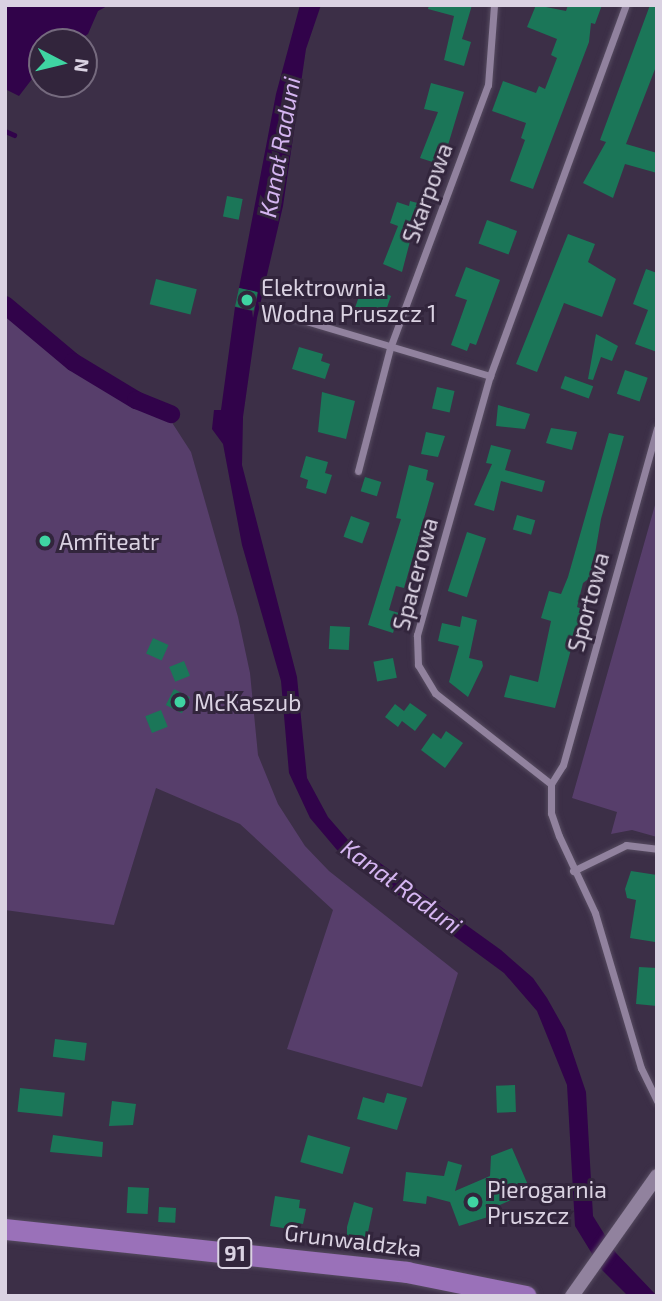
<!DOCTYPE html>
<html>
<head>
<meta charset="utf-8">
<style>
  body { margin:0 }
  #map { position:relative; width:662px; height:1301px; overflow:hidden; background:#3c2f47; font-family:"Exo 2",sans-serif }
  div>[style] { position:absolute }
  .green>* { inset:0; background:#573e6b }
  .water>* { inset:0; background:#31034a }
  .stream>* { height:5px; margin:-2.5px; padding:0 2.5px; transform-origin:2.5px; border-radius:2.5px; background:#31034a }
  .canal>* { height:18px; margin:-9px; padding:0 9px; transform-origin:9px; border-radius:9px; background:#31034a }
  .building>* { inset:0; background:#1b7658; transform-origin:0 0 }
  .roads { filter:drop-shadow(0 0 2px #564b60) drop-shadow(0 0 2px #564b60) }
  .street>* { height:7px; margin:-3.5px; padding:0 3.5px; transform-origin:3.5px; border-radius:3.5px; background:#91829e }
  .secondary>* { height:14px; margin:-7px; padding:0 7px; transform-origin:7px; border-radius:7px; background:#91829e }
  .primary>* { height:21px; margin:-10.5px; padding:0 10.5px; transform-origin:10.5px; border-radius:10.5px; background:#9a71b9 }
  .dots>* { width:19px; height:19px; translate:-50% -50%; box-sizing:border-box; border:4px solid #32253c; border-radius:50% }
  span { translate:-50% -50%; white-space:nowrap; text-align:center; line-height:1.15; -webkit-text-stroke:6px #32253c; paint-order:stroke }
  .shield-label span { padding:2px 5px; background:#32253c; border:2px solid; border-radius:5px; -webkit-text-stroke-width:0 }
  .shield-label { font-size:21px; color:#dad2e2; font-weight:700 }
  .street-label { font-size:23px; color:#dad2e2 }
  .poi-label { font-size:23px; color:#dad2e2 }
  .left { translate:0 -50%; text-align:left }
  .water-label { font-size:24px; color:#d5b5f1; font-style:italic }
  .frame { position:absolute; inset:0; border:7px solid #dad2e2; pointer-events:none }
  .north { position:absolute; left:28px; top:28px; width:70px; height:70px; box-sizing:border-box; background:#32253c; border:2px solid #756a7e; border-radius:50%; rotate:97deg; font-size:19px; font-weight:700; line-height:28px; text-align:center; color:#dad2e2 }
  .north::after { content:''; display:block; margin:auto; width:24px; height:32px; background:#3fd4a2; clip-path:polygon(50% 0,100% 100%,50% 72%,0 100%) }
</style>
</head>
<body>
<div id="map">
  <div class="green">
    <div style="clip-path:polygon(5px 309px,124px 402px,171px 421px,191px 452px,238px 617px,250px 673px,258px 755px,278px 804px,305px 846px,329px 871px,458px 973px,422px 1087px,287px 1049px,333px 910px,240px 824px,156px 788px,114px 925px,5px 910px)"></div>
    <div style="clip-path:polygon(657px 498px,657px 837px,632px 830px,611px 834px,617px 812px,572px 798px)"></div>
  </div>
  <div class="water">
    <div style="clip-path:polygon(5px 5px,109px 5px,98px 11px,88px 34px,76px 42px,42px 42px,42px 66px,19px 96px,5px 89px)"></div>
    <div style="clip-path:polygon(300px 5px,321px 5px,306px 49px,283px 206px,257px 318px,243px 417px,242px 465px,297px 677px,307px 778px,328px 817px,348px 840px,501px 950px,533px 978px,547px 998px,565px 1030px,586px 1092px,593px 1216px,616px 1253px,657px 1296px,628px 1296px,602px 1270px,575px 1226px,567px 1085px,537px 1011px,504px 973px,337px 850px,310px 818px,289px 773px,281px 681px,242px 545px,223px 444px,212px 429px,214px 410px,221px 410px,235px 307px,252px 311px,253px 318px,258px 293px,239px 288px,276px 94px)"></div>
  </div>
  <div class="stream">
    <div style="left:5px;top:131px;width:10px;rotate:24deg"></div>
  </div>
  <div class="canal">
    <div style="left:5px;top:305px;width:89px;rotate:40deg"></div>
    <div style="left:73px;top:362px;width:74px;rotate:31.1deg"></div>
    <div style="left:136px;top:400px;width:38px;rotate:22deg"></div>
  </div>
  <div class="building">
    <div style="clip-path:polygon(429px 5px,472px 5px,462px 39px,471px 42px,464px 66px,444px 60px,454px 16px,428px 9px)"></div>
    <div style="clip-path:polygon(536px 5px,566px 11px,568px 5px,602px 5px,595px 24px,591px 23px,589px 42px,533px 189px,510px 181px,525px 140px,521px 138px,526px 123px,492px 111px,503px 81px,536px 93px,539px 86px,545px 89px,557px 58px,551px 55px,557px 39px,527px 27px)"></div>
    <div style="clip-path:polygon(650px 5px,657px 5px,657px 64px,626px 144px,657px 153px,657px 173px,625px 164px,613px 198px,583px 183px,606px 142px,600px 140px)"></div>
    <div style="clip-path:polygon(431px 83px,464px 92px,442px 165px,420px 158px,438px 112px,424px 109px)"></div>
    <div style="left:227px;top:196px;width:16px;height:21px;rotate:11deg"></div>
    <div style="clip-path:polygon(410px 201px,425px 205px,419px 223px,415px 222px,402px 272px,383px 264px,398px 226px,390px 223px,397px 202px,409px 206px)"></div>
    <div style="left:487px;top:220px;width:32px;height:25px;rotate:20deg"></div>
    <div style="clip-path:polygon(568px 234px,595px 244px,588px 262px,616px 279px,602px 317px,564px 303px,537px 372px,516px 364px)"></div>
    <div style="clip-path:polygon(466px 267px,500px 280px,476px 345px,470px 343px,467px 351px,451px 345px,467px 300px,455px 296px)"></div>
    <div style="clip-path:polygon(646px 269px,657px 273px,657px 352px,635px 344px,648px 310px,633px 304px)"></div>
    <div style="left:156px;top:279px;width:42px;height:26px;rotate:14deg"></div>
    <div style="left:239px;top:288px;width:19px;height:19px;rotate:12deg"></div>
    <div style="clip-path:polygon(371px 288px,391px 296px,383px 319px,355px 308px,359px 296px,367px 299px)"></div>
    <div style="clip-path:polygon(596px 334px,618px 346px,612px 361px,601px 357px,593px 380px,588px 379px)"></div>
    <div style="clip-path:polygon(299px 347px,323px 354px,321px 361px,330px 364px,325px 379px,292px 369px)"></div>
    <div style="left:625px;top:370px;width:24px;height:25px;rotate:19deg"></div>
    <div style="left:565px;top:376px;width:30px;height:13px;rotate:20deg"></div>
    <div style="left:437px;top:387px;width:18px;height:22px;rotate:13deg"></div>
    <div style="clip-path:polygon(322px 392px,355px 401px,346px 439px,318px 432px)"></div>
    <div style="clip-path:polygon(498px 405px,530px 414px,525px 429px,496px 426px)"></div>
    <div style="clip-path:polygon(551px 428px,577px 432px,572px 450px,546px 443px)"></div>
    <div style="clip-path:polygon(426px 432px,445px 436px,438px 457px,421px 454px)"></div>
    <div style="clip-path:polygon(609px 433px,624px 436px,601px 519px,591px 577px,583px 583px,577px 607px,582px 609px,555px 708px,504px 697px,510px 675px,538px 682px,551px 621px,541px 618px,549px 591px,561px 594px,568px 577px)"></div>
    <div style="clip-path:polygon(491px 445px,511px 450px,505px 470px,545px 481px,542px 492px,501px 481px,494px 511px,474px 505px,492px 464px,486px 463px)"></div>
    <div style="clip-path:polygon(306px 456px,328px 462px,325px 473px,332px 475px,326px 494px,306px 488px,308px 480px,300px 477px)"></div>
    <div style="clip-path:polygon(409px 465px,428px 470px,426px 480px,434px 483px,404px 588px,396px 586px,389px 610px,399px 613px,393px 633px,368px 625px,401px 519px,396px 518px)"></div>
    <div style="left:365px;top:477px;width:17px;height:15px;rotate:17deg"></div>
    <div style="left:517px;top:515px;width:19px;height:15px;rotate:16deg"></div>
    <div style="left:351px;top:516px;width:20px;height:22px;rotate:20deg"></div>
    <div style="left:467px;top:532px;width:20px;height:62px;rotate:18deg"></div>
    <div style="clip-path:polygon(462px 616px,477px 620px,469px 658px,482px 661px,483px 666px,468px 697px,449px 682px,459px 646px,438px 641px,442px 623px,460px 627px)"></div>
    <div style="left:330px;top:626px;width:20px;height:23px;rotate:3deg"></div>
    <div style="left:153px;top:638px;width:17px;height:17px;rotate:24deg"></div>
    <div style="left:393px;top:658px;width:20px;height:20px;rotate:79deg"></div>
    <div style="left:184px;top:661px;width:16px;height:16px;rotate:68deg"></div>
    <div style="left:174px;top:689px;width:18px;height:18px;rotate:27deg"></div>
    <div style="clip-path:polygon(410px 703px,427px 715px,415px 731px,402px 721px,398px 727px,385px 717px,395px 704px,404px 711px)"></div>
    <div style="left:161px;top:710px;width:18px;height:17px;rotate:68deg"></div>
    <div style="clip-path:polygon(446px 731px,463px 743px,445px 768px,421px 750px,433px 733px,441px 739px)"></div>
    <div style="clip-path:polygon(631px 871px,657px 875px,655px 942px,630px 938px,636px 900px,627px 898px,625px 889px)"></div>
    <div style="clip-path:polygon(639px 967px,657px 968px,657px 1006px,636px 1004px)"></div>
    <div style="left:55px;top:1039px;width:32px;height:18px;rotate:7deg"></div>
    <div style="left:515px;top:1085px;width:27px;height:19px;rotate:88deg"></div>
    <div style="left:20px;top:1088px;width:45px;height:24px;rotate:6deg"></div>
    <div style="clip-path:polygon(387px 1093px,407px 1098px,397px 1130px,357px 1119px,363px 1097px,384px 1103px)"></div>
    <div style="clip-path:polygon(112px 1101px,136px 1104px,133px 1125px,109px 1126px)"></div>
    <div style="clip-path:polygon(53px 1135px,103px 1142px,102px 1157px,50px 1152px)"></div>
    <div style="left:308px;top:1135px;width:44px;height:28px;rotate:16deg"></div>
    <div style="clip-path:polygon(512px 1148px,528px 1185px,515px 1189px,518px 1197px,486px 1211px,488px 1217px,459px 1226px,450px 1202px,427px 1196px,426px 1204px,403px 1201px,406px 1172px,444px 1176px,448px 1161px,462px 1165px,455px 1191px,490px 1176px,491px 1156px)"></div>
    <div style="left:128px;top:1187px;width:21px;height:26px;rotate:3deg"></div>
    <div style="clip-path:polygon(275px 1196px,300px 1200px,299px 1208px,306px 1209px,303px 1224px,298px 1223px,296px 1230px,270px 1226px)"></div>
    <div style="clip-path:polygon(354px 1202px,373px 1208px,365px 1246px,347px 1246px,347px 1227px)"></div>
    <div style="left:159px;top:1207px;width:17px;height:15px;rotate:3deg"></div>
  </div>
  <div class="roads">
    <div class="street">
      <div style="left:289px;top:316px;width:210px;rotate:16.6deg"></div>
      <div style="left:358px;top:471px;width:127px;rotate:-75.4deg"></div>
      <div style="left:390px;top:348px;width:281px;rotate:-69.6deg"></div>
      <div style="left:488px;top:85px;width:80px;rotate:-85.7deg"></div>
      <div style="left:551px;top:784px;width:147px;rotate:-141.9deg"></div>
      <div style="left:435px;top:693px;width:33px;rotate:-121deg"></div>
      <div style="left:418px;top:665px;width:30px;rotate:-92deg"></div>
      <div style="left:417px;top:635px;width:269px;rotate:-74.3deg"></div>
      <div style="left:490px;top:376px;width:395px;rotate:-69.9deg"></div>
      <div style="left:551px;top:784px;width:22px;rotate:-58deg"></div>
      <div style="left:563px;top:765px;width:350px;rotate:-74.4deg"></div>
      <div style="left:551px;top:784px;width:29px;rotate:90deg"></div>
      <div style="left:551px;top:813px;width:24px;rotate:71deg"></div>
      <div style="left:559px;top:836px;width:85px;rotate:64.9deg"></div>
      <div style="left:595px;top:913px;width:162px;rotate:73.5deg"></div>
      <div style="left:641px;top:1068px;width:37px;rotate:64deg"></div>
      <div style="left:573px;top:871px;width:59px;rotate:-26.1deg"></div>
      <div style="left:626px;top:845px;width:31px;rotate:7deg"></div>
    </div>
    <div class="secondary">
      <div style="left:572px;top:1296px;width:147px;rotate:-54.7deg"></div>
    </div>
    <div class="primary">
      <div style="left:5px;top:1229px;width:404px;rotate:6.1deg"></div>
      <div style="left:407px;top:1272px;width:121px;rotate:11.4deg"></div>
    </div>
  </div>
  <div class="dots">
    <div style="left:247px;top:300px;background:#3fd4a2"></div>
    <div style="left:45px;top:541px;background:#3fd4a2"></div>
    <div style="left:180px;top:702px;background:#3fd4a2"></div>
    <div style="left:473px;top:1202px;background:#3fd4a2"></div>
  </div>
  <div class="shield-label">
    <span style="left:235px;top:1253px">91</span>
  </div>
  <div class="street-label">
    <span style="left:427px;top:193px;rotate:-70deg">Skarpowa</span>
    <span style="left:415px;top:574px;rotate:-75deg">Spacerowa</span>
    <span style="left:588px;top:602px;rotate:-75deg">Sportowa</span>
    <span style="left:353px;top:1240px;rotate:7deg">Grunwaldzka</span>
  </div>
  <div class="poi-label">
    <span class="left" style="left:261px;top:300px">Elektrownia<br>Wodna Pruszcz 1</span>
    <span class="left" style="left:59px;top:541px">Amfiteatr</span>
    <span class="left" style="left:194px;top:702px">McKaszub</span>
    <span class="left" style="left:487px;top:1202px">Pierogarnia<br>Pruszcz</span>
  </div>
  <div class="water-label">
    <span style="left:279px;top:147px;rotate:-80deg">Kanał Raduni</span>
    <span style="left:402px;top:886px;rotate:36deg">Kanał Raduni</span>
  </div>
  <div class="frame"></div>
  <div class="north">N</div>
</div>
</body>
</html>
